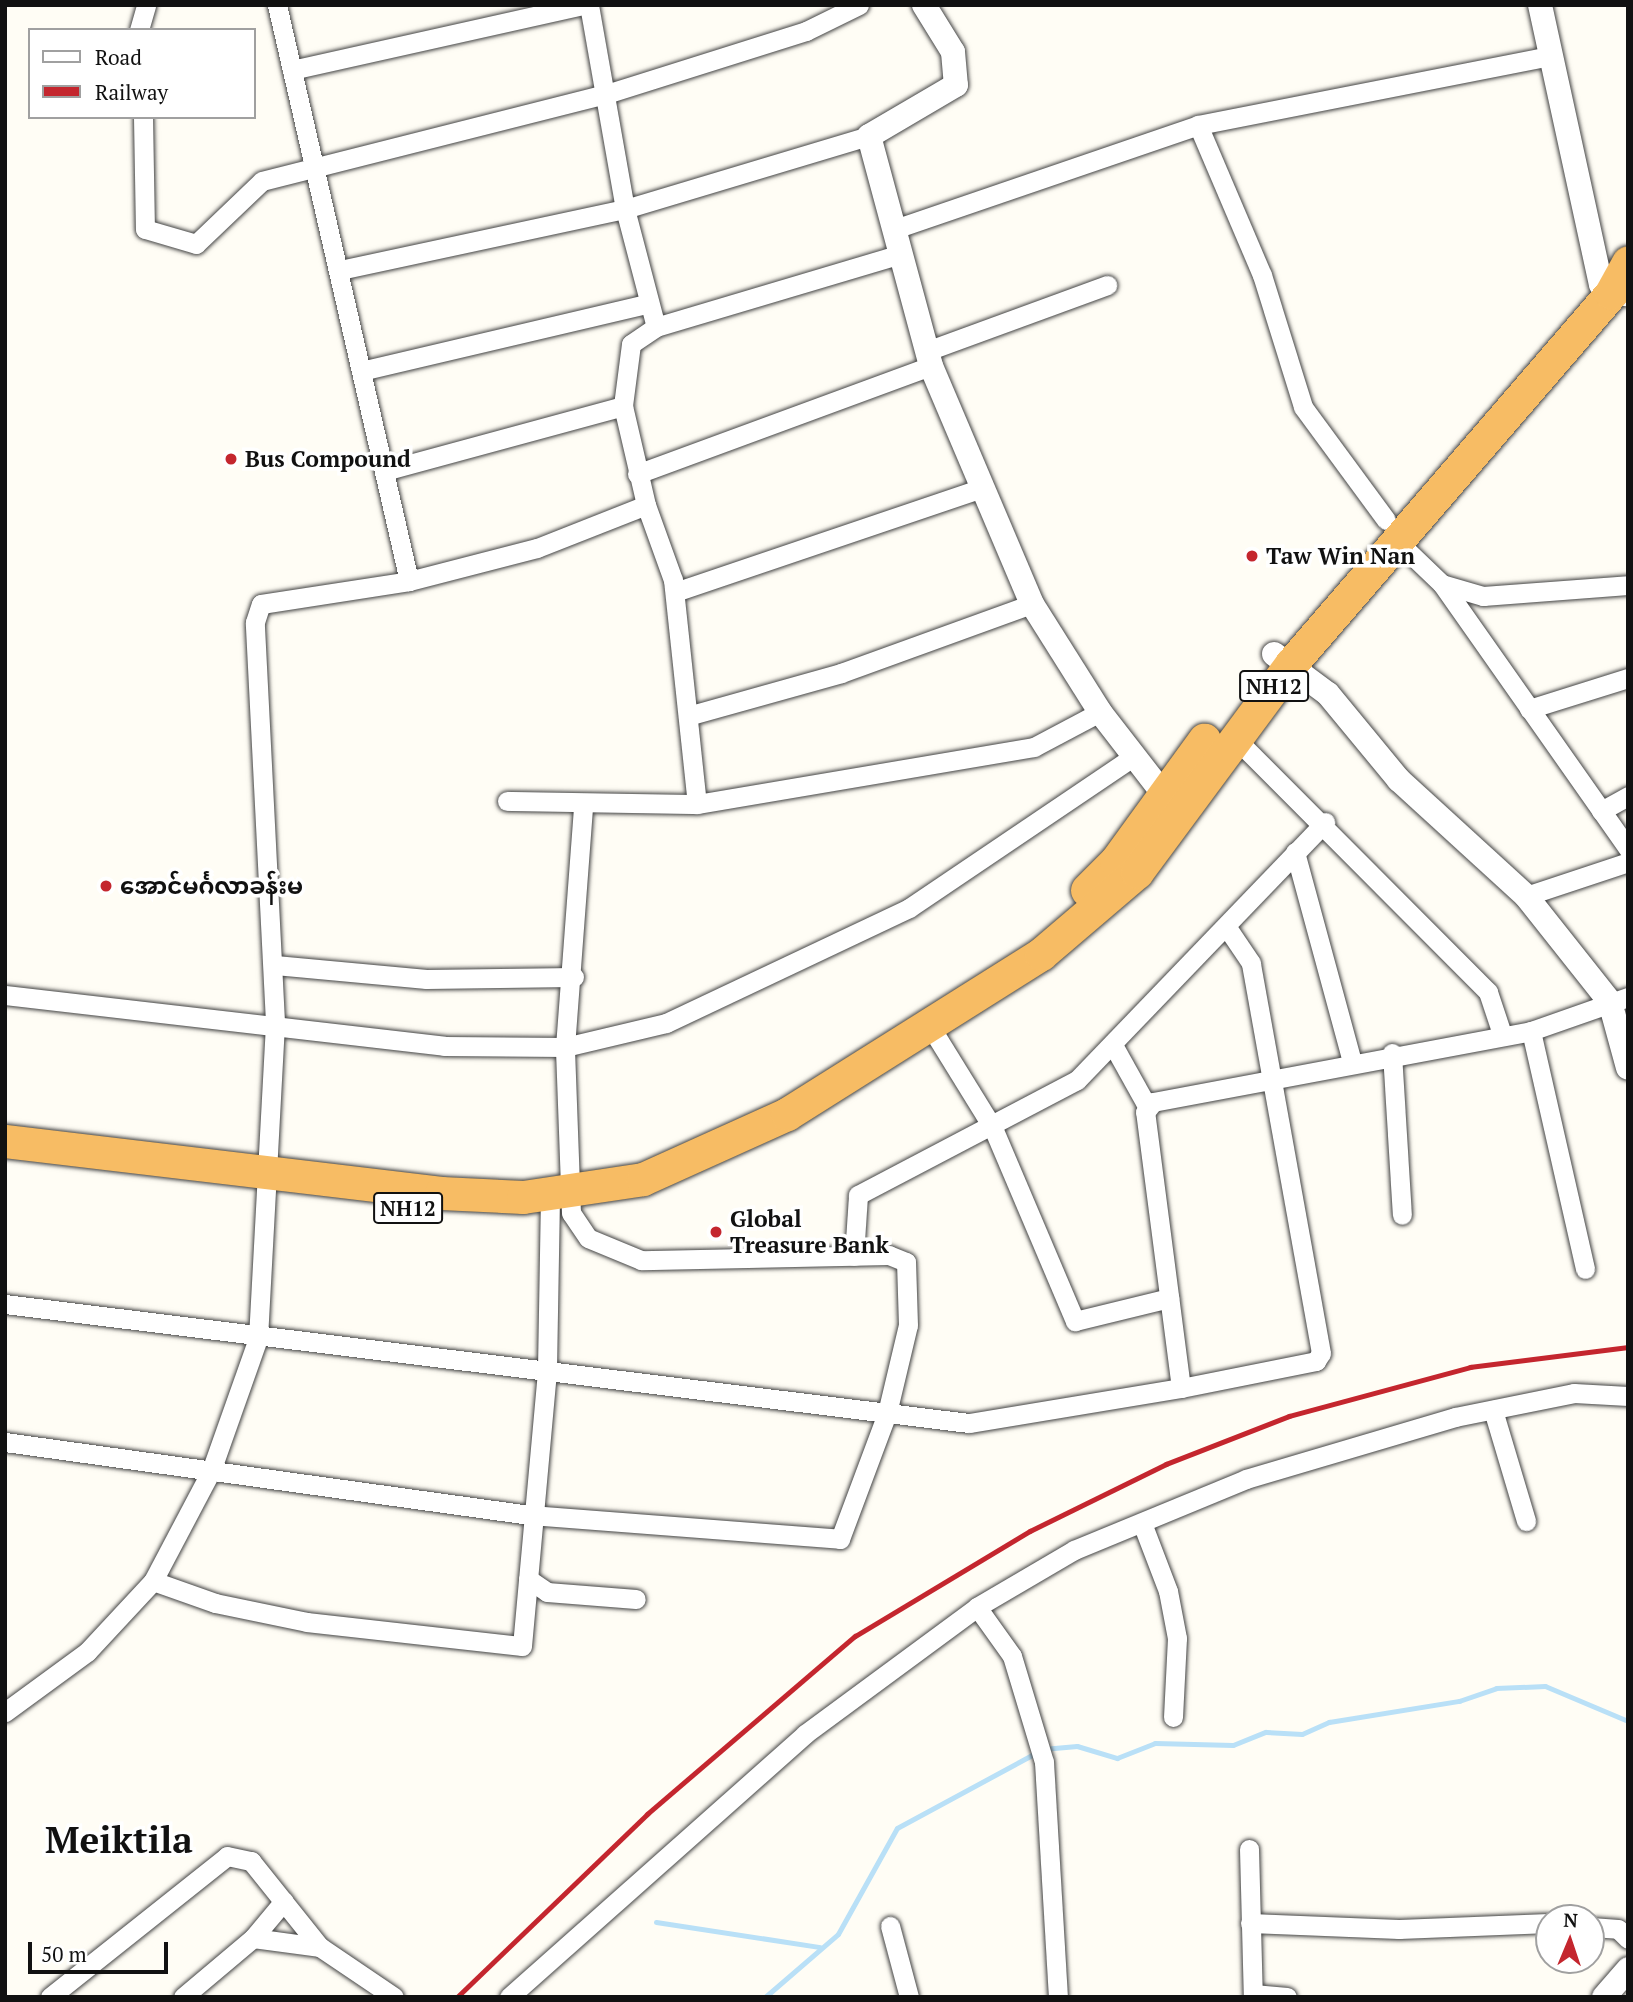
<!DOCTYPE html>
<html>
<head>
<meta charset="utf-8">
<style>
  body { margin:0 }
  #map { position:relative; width:1633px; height:2002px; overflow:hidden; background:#fffdf5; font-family:"PT Serif","Noto Sans Myanmar",serif }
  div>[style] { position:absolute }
  .stream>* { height:5px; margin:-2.5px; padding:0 2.5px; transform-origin:2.5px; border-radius:2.5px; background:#b9e0f7 }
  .roads { filter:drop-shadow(0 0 2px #444) drop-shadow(0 0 2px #444) }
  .minor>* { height:19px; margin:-9.5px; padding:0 9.5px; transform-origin:9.5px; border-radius:9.5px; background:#fff }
  .tertiary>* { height:24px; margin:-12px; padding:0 12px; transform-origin:12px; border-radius:12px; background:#fff }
  .trunk>* { height:33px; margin:-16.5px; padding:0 16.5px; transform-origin:16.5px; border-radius:16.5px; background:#f7bc64 }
  .rail>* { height:5px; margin:-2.5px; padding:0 2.5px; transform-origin:2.5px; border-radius:2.5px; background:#c4262e }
  .dots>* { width:19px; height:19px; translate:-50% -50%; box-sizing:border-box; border:4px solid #fff; border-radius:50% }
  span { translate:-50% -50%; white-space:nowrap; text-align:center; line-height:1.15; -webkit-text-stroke:7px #fff; paint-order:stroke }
  .shield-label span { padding:2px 5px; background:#fff; border:2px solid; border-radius:5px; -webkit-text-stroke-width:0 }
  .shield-label { font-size:21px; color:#111; font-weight:700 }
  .poi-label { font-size:23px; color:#111; font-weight:700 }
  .left { translate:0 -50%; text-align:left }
  .town-label { font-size:37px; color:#111; font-weight:700 }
  .frame { position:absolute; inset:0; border:7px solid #111; pointer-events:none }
  .legend { position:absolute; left:28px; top:28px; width:228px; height:91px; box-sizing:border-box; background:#fff; border:2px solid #a0a0a0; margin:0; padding:9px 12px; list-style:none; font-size:21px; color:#111 }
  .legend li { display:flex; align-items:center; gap:14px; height:35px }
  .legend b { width:35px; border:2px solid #a0a0a0 }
  .north { position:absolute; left:1535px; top:1904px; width:70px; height:70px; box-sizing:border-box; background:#fff; border:2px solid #a0a0a0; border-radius:50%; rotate:2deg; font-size:19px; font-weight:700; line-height:28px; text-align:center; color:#111 }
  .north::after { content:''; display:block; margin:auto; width:24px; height:32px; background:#c4262e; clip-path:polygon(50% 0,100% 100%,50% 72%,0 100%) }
  .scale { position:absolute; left:28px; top:1942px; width:140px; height:32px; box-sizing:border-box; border:4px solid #111; border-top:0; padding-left:9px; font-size:21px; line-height:24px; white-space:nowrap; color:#111; -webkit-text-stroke:5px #fff; paint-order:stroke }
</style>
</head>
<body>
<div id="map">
  <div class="stream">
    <div style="left:656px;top:1922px;width:166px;rotate:8.7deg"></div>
    <div style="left:765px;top:1997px;width:96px;rotate:-40.8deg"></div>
    <div style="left:838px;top:1934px;width:121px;rotate:-60.9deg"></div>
    <div style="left:897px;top:1828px;width:166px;rotate:-28.4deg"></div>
    <div style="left:1043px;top:1749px;width:34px;rotate:-5deg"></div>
    <div style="left:1077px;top:1746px;width:42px;rotate:16.7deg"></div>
    <div style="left:1117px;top:1758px;width:41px;rotate:-21.5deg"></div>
    <div style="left:1155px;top:1743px;width:78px;rotate:1.5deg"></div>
    <div style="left:1233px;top:1745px;width:35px;rotate:-22deg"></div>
    <div style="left:1266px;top:1732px;width:36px;rotate:3deg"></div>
    <div style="left:1302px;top:1734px;width:30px;rotate:-24deg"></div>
    <div style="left:1329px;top:1722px;width:132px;rotate:-9.2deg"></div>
    <div style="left:1459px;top:1701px;width:39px;rotate:-19deg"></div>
    <div style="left:1496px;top:1688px;width:49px;rotate:-2.3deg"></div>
    <div style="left:1545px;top:1686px;width:90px;rotate:22.9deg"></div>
  </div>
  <div class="roads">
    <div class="minor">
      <div style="left:277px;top:5px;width:591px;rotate:77.09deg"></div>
      <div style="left:589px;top:5px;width:207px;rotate:80deg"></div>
      <div style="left:625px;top:209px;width:122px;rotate:75.3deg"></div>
      <div style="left:656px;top:327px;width:30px;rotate:146deg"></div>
      <div style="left:631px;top:344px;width:63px;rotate:97.4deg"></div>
      <div style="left:623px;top:406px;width:102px;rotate:76.9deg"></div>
      <div style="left:646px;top:505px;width:80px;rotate:70.2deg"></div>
      <div style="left:673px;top:580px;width:225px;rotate:83.9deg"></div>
      <div style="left:139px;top:30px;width:26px;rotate:-74deg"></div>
      <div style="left:292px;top:70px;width:298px;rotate:-12.6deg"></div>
      <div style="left:143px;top:117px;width:112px;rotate:89deg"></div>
      <div style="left:145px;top:229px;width:53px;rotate:16.4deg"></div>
      <div style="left:196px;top:244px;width:91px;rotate:-43.7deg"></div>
      <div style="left:262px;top:181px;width:352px;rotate:-14.2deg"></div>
      <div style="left:603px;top:95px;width:213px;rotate:-17.5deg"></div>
      <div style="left:806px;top:31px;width:59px;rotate:-26.1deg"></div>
      <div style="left:1198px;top:125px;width:163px;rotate:66.9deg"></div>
      <div style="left:1262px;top:275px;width:138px;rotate:72.7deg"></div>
      <div style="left:1303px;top:407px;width:140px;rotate:53.7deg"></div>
      <div style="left:895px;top:229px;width:320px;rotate:-18.9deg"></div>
      <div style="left:1198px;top:125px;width:360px;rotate:-11.1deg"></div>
      <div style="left:340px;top:270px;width:291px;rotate:-12.1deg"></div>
      <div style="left:625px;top:209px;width:255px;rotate:-16.7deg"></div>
      <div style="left:656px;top:327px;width:256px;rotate:-16.6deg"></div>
      <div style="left:927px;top:351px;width:192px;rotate:-20.1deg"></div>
      <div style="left:361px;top:371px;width:294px;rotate:-13.2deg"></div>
      <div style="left:384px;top:471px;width:248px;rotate:-15.2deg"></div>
      <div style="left:637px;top:474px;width:313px;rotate:-20.2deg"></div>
      <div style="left:1395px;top:539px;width:65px;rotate:43.8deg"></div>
      <div style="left:1442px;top:584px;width:43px;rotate:16.3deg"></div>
      <div style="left:1483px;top:596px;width:145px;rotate:-4.3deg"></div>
      <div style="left:1442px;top:584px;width:324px;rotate:54.9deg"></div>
      <div style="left:675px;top:592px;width:321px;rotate:-18.7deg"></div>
      <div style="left:1529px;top:709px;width:104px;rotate:-17.4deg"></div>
      <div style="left:691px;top:715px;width:156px;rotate:-15.6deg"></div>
      <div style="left:841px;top:673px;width:203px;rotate:-19.9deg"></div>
      <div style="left:1234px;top:737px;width:360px;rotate:45.1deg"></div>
      <div style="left:1488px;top:992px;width:44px;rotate:71.6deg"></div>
      <div style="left:507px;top:801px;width:190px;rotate:0.9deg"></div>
      <div style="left:697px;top:804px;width:342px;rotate:-9.6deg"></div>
      <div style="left:1034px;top:747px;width:75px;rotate:-27.9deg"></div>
      <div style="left:1601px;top:811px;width:31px;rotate:-29deg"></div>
      <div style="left:1295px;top:852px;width:218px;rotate:74.8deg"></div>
      <div style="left:1526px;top:896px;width:108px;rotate:-18.4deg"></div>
      <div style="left:275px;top:965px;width:152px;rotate:5.3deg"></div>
      <div style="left:426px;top:979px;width:148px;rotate:-0.8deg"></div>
      <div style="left:5px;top:995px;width:442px;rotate:6.6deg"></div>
      <div style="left:444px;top:1046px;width:121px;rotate:0.5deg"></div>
      <div style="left:565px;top:1047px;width:104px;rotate:-13.4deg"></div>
      <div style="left:666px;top:1023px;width:269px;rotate:-25.3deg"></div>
      <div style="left:909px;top:908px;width:270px;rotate:-34deg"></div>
      <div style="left:930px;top:1026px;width:120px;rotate:58.3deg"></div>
      <div style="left:993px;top:1128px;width:210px;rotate:67deg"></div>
      <div style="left:1075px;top:1321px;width:97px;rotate:-13.7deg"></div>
      <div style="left:1531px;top:1031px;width:244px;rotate:77.2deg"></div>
      <div style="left:1113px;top:1045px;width:72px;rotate:60.9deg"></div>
      <div style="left:1392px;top:1053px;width:162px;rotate:86.5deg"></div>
      <div style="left:854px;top:1256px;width:61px;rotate:-86.2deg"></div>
      <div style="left:858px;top:1195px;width:247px;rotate:-27.7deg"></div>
      <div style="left:1077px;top:1080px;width:358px;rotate:-46.1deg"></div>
      <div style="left:5px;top:1304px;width:971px;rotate:7.04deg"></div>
      <div style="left:969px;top:1423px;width:215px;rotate:-9.4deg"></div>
      <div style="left:1181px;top:1388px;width:278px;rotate:-97.4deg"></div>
      <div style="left:1145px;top:1112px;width:13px;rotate:-51deg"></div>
      <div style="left:1153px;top:1102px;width:385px;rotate:-10.6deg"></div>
      <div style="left:1531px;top:1031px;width:103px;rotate:-19.3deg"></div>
      <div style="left:1181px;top:1388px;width:138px;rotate:-11.3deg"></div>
      <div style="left:1316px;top:1361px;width:9px;rotate:-58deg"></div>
      <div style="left:1321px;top:1353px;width:396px;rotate:-100.2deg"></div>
      <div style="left:1251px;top:963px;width:41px;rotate:-124.1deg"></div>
      <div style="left:1493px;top:1410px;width:116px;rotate:73.4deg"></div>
      <div style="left:5px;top:1442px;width:530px;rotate:7.92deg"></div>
      <div style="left:530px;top:1515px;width:311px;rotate:4.4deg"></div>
      <div style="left:840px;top:1539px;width:134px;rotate:-69.5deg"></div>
      <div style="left:887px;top:1413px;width:90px;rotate:-76.6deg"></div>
      <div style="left:908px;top:1325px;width:63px;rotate:-91.8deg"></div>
      <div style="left:906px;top:1262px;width:18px;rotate:-158deg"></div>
      <div style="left:889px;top:1255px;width:248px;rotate:178.8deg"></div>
      <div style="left:641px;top:1260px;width:57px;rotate:-157.5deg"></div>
      <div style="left:588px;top:1238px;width:30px;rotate:-124deg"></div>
      <div style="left:571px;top:1213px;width:166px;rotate:-92.1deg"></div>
      <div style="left:565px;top:1047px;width:243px;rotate:-85.7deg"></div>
      <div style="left:1142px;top:1523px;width:73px;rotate:69.1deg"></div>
      <div style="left:1168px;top:1591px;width:48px;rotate:79.2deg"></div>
      <div style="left:1177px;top:1638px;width:79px;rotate:92.9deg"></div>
      <div style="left:528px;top:1579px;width:23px;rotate:34deg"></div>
      <div style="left:547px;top:1592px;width:89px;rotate:4.5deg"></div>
      <div style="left:153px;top:1581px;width:66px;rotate:19.5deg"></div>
      <div style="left:215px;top:1603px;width:94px;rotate:11.7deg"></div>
      <div style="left:307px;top:1622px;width:216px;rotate:6.4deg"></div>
      <div style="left:522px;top:1646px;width:278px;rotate:-84.8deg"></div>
      <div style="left:547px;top:1369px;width:174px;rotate:-89deg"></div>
      <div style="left:977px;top:1607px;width:60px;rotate:54.5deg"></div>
      <div style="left:1012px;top:1656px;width:111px;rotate:73.2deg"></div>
      <div style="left:1044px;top:1762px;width:235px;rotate:86.6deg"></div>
      <div style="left:5px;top:1712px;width:102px;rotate:-36.2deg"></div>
      <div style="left:87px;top:1652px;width:97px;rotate:-47.1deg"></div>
      <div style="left:153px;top:1581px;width:124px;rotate:-62.2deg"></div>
      <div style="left:211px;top:1471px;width:141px;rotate:-70.5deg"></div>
      <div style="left:258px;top:1338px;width:316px;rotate:-86.9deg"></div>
      <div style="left:275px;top:1022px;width:400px;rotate:-92.9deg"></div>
      <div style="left:255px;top:622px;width:19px;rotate:-72deg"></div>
      <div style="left:261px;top:604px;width:150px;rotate:-8.8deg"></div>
      <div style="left:409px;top:581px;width:132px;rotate:-14.5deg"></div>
      <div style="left:537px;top:548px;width:117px;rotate:-21.5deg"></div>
      <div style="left:1249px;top:1849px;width:148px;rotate:88.5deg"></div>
      <div style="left:1250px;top:1923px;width:149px;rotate:2.3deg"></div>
      <div style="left:1399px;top:1929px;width:150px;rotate:-2.3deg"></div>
      <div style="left:890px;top:1926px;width:73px;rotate:75deg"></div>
      <div style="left:1591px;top:1927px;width:27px;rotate:4deg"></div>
      <div style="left:1618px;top:1929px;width:14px;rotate:45deg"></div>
      <div style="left:253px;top:1938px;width:48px;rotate:-50deg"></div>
      <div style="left:1253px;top:1994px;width:34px;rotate:5deg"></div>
      <div style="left:50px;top:1997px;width:226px;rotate:-38.5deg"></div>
      <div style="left:227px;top:1856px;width:25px;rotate:12deg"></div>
      <div style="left:251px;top:1861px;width:110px;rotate:51.3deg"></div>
      <div style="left:183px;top:1997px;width:92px;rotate:-40.1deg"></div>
      <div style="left:253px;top:1938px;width:68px;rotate:7.7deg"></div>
      <div style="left:320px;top:1947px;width:89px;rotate:34deg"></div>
      <div style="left:509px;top:1997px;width:396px;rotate:-41.6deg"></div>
      <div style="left:805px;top:1734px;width:214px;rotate:-36.4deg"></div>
      <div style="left:977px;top:1607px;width:113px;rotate:-30.4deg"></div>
      <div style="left:1074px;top:1550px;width:186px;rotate:-22.4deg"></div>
      <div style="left:1246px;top:1479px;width:218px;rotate:-16.5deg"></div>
      <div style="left:1455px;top:1417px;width:121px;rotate:-11.4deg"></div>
      <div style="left:1574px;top:1393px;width:54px;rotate:3.2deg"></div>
    </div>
    <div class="tertiary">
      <div style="left:924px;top:5px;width:55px;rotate:58.3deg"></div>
      <div style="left:953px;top:52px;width:33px;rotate:85deg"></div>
      <div style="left:956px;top:85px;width:101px;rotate:149.6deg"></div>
      <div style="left:869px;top:136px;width:238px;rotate:74.9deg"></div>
      <div style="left:931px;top:366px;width:259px;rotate:67deg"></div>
      <div style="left:1032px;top:604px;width:128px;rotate:57.8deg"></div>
      <div style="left:1100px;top:712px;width:119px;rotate:52.2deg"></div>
      <div style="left:1540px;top:5px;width:286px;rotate:77.7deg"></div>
      <div style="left:1601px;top:284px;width:27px;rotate:22deg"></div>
      <div style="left:1274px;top:654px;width:67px;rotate:36.5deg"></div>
      <div style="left:1328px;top:694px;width:112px;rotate:50.5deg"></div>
      <div style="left:1399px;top:780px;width:172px;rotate:42.4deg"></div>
      <div style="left:1526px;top:896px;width:135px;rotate:51.6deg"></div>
      <div style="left:1610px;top:1002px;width:68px;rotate:74.7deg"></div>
      <div style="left:1604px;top:1997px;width:37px;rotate:-49deg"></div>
    </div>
    <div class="trunk">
      <div style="left:1087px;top:890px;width:41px;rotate:-45deg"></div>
      <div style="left:1116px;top:861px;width:150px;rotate:-54deg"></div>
      <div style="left:5px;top:1141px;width:439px;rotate:6.8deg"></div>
      <div style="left:441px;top:1193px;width:82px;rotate:2.8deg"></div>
      <div style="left:523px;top:1197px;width:121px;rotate:-8.5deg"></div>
      <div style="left:643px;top:1179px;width:158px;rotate:-24.3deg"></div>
      <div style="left:787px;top:1114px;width:300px;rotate:-32.2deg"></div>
      <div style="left:1041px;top:954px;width:126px;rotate:-40.5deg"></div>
      <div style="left:1137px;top:872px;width:259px;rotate:-53.5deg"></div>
      <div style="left:1291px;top:664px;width:490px;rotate:-49.2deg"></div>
      <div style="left:1611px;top:293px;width:35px;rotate:-61deg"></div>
    </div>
  </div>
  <div class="rail">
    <div style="left:457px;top:1997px;width:264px;rotate:-43.9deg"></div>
    <div style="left:647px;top:1814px;width:274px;rotate:-40.6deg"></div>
    <div style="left:855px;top:1636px;width:204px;rotate:-31deg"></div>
    <div style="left:1030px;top:1531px;width:152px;rotate:-26.2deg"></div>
    <div style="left:1166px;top:1464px;width:132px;rotate:-21.3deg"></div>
    <div style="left:1289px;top:1416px;width:188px;rotate:-15.1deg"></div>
    <div style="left:1470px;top:1367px;width:159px;rotate:-7.2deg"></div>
  </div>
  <div class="dots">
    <div style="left:231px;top:459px;background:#c4262e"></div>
    <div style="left:1252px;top:556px;background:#c4262e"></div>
    <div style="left:106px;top:886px;background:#c4262e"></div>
    <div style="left:716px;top:1232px;background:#c4262e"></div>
  </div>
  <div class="shield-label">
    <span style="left:1274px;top:686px">NH12</span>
    <span style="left:408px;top:1208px">NH12</span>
  </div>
  <div class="poi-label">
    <span class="left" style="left:245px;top:459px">Bus Compound</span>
    <span class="left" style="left:1266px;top:556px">Taw Win Nan</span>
    <span class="left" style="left:120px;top:886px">အောင်မင်္ဂလာခန်းမ</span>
    <span class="left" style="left:730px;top:1232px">Global<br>Treasure Bank</span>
  </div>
  <div class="town-label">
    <span style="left:119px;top:1840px">Meiktila</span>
  </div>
  <div class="frame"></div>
  <ul class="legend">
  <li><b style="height:9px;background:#fff"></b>Road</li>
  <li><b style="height:9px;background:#c4262e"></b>Railway</li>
  </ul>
  <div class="north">N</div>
  <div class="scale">50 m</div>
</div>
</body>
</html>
